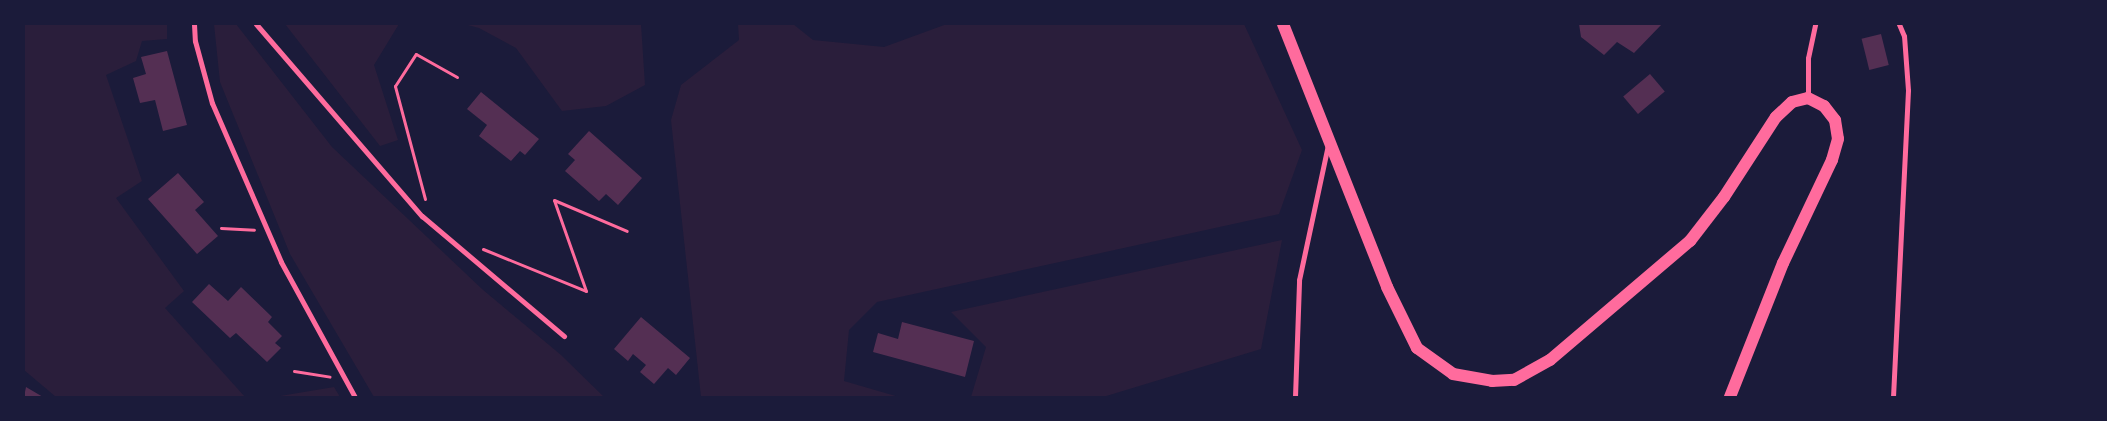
<!DOCTYPE html>
<html>
<head>
<meta charset="utf-8">
<style>
  body { margin:0 }
  #map { position:relative; width:2107px; height:421px; overflow:hidden; background:#1b1b3a; font-family:"Source Sans 3",sans-serif }
  div>[style] { position:absolute }
  .green>* { inset:0; background:#2a1e3b }
  .building>* { inset:0; background:#542f53; transform-origin:0 0 }
  .path>* { height:3px; margin:-1.5px; padding:0 1.5px; transform-origin:1.5px; border-radius:1.5px; background:#ff6b9d }
  .minor>* { height:5px; margin:-2.5px; padding:0 2.5px; transform-origin:2.5px; border-radius:2.5px; background:#ff6b9d }
  .primary>* { height:12px; margin:-6px; padding:0 6px; transform-origin:6px; border-radius:6px; background:#ff6b9d }
  span { translate:-50% -50%; white-space:nowrap; text-align:center; line-height:1.15; -webkit-text-stroke:5px #1b1b3a; paint-order:stroke }
  .frame { position:absolute; inset:0; border:25px solid #1b1b3a; pointer-events:none }
</style>
</head>
<body>
<div id="map">
  <div class="green">
    <div style="clip-path:polygon(24px 24px,167px 24px,167px 39px,142px 41px,136px 61px,106px 75px,142px 181px,116px 198px,184px 291px,165px 308px,245px 397px,56px 397px,24px 370px)"></div>
    <div style="clip-path:polygon(214px 24px,236px 24px,332px 147px,482px 289px,561px 355px,604px 397px,374px 397px,290px 254px,220px 82px)"></div>
    <div style="clip-path:polygon(285px 24px,399px 24px,374px 65px,398px 140px,380px 146px)"></div>
    <div style="clip-path:polygon(464px 24px,641px 24px,645px 85px,606px 106px,562px 111px,516px 48px,479px 28px)"></div>
    <div style="clip-path:polygon(738px 24px,793px 24px,813px 40px,884px 47px,947px 24px,1244px 24px,1302px 150px,1279px 214px,877px 302px,849px 330px,844px 381px,899px 397px,701px 397px,671px 120px,681px 85px,739px 40px)"></div>
    <div style="clip-path:polygon(1282px 240px,1261px 349px,1103px 397px,971px 397px,986px 347px,951px 312px)"></div>
    <div style="clip-path:polygon(334px 387px,340px 397px,274px 397px)"></div>
  </div>
  <div class="building">
    <div style="clip-path:polygon(1579px 24px,1662px 24px,1634px 53px,1617px 42px,1604px 55px,1581px 37px)"></div>
    <div style="left:1881px;top:34px;width:32px;height:20px;rotate:76deg"></div>
    <div style="clip-path:polygon(167px 51px,187px 125px,163px 131px,155px 100px,140px 103px,133px 78px,146px 74px,141px 57px)"></div>
    <div style="left:1650px;top:74px;width:23px;height:35px;rotate:50deg"></div>
    <div style="clip-path:polygon(481px 92px,539px 139px,525px 155px,520px 151px,511px 161px,479px 136px,487px 125px,467px 109px)"></div>
    <div style="clip-path:polygon(589px 131px,642px 178px,618px 205px,606px 194px,599px 201px,565px 171px,575px 160px,568px 154px)"></div>
    <div style="clip-path:polygon(178px 173px,204px 202px,195px 210px,218px 236px,197px 254px,148px 199px)"></div>
    <div style="clip-path:polygon(209px 284px,228px 301px,241px 287px,272px 317px,268px 322px,282px 336px,275px 343px,281px 348px,267px 362px,236px 333px,230px 338px,192px 302px)"></div>
    <div style="clip-path:polygon(641px 317px,690px 358px,676px 375px,668px 368px,654px 384px,640px 372px,646px 365px,633px 354px,628px 361px,614px 349px)"></div>
    <div style="clip-path:polygon(902px 322px,974px 341px,965px 377px,873px 352px,878px 333px,898px 339px)"></div>
    <div style="clip-path:polygon(26px 387px,43px 397px,24px 397px)"></div>
  </div>
  <div class="path">
    <div style="left:425px;top:199px;width:117px;rotate:-104.9deg"></div>
    <div style="left:395px;top:86px;width:38px;rotate:-57deg"></div>
    <div style="left:416px;top:54px;width:47px;rotate:29.3deg"></div>
    <div style="left:221px;top:228px;width:33px;rotate:3deg"></div>
    <div style="left:483px;top:249px;width:111px;rotate:22.2deg"></div>
    <div style="left:586px;top:291px;width:96px;rotate:-109.4deg"></div>
    <div style="left:554px;top:200px;width:79px;rotate:23deg"></div>
    <div style="left:294px;top:371px;width:36px;rotate:9deg"></div>
  </div>
  <div class="minor">
    <div style="left:194px;top:24px;width:17px;rotate:87deg"></div>
    <div style="left:195px;top:41px;width:64px;rotate:74.7deg"></div>
    <div style="left:212px;top:103px;width:173px;rotate:66.5deg"></div>
    <div style="left:281px;top:262px;width:154px;rotate:61.3deg"></div>
    <div style="left:256px;top:24px;width:254px;rotate:49.2deg"></div>
    <div style="left:422px;top:216px;width:186px;rotate:40.2deg"></div>
    <div style="left:1808px;top:98px;width:40px;rotate:-90deg"></div>
    <div style="left:1808px;top:58px;width:35px;rotate:-78deg"></div>
    <div style="left:1295px;top:397px;width:117px;rotate:-88deg"></div>
    <div style="left:1299px;top:280px;width:138px;rotate:-77.9deg"></div>
    <div style="left:1893px;top:397px;width:307px;rotate:-87.2deg"></div>
    <div style="left:1908px;top:90px;width:54px;rotate:-94.2deg"></div>
    <div style="left:1904px;top:36px;width:13px;rotate:-113deg"></div>
  </div>
  <div class="primary">
    <div style="left:1283px;top:24px;width:283px;rotate:68.4deg"></div>
    <div style="left:1387px;top:287px;width:68px;rotate:63.8deg"></div>
    <div style="left:1417px;top:348px;width:44px;rotate:35.8deg"></div>
    <div style="left:1453px;top:374px;width:40px;rotate:10deg"></div>
    <div style="left:1492px;top:381px;width:22px;rotate:-3deg"></div>
    <div style="left:1514px;top:380px;width:41px;rotate:-29.1deg"></div>
    <div style="left:1550px;top:360px;width:184px;rotate:-40.4deg"></div>
    <div style="left:1690px;top:241px;width:56px;rotate:-52.3deg"></div>
    <div style="left:1724px;top:197px;width:95px;rotate:-57deg"></div>
    <div style="left:1776px;top:117px;width:22px;rotate:-43deg"></div>
    <div style="left:1792px;top:102px;width:16px;rotate:-14deg"></div>
    <div style="left:1808px;top:98px;width:18px;rotate:27deg"></div>
    <div style="left:1824px;top:106px;width:18px;rotate:52deg"></div>
    <div style="left:1835px;top:120px;width:19px;rotate:81deg"></div>
    <div style="left:1838px;top:139px;width:22px;rotate:106deg"></div>
    <div style="left:1832px;top:160px;width:114px;rotate:115.4deg"></div>
    <div style="left:1783px;top:263px;width:144px;rotate:111.6deg"></div>
  </div>
  <div class="frame"></div>
</div>
</body>
</html>
